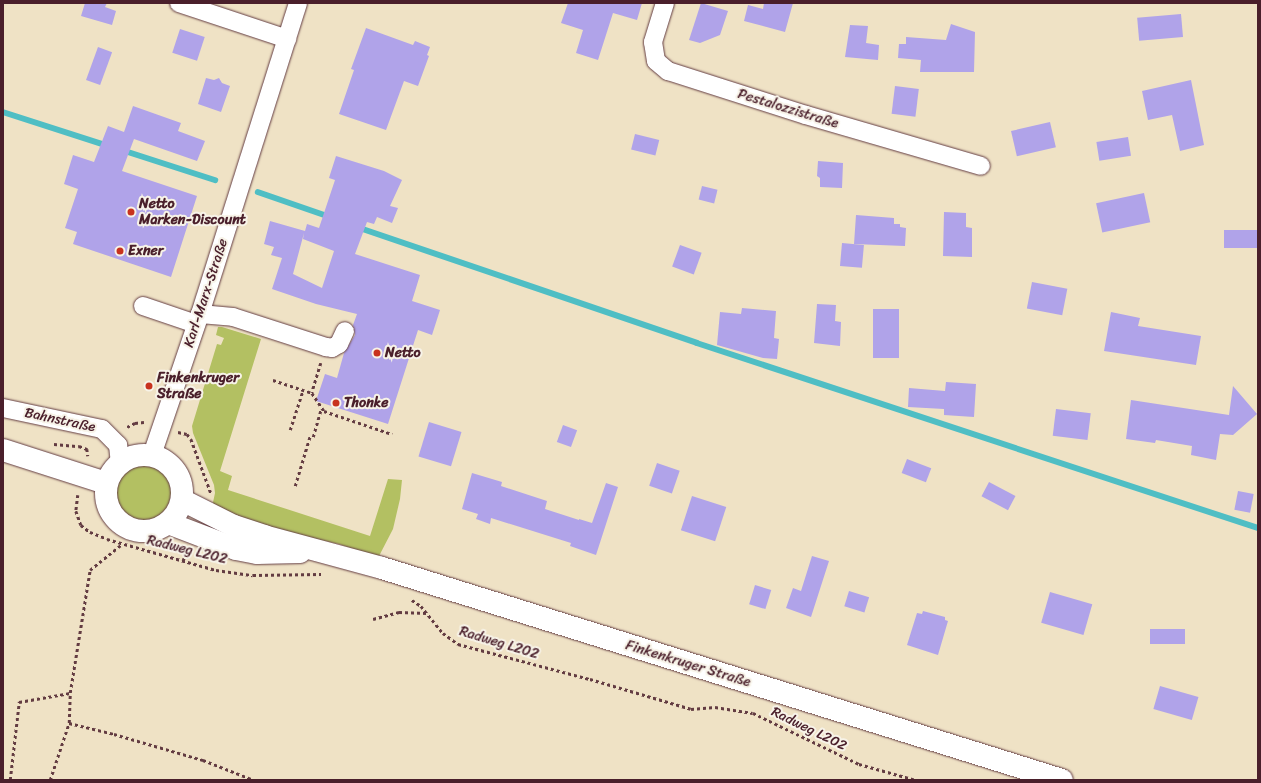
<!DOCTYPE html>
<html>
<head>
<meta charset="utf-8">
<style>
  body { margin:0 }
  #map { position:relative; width:1261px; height:783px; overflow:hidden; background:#efe2c5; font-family:Sriracha,sans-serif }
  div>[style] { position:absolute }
  .green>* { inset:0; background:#b3c062 }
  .round { border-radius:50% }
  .stream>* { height:5.5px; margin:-2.75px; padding:0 2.75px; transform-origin:2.75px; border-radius:2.75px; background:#4fbec4 }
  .building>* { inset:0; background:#b0a3e9; transform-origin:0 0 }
  .path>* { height:2.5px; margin-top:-1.25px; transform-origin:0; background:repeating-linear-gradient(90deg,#633c42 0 3px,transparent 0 6px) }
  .roads { filter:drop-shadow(0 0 1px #633c42) drop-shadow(0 0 1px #633c42) }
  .minor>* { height:18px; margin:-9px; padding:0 9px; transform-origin:9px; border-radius:9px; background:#fff }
  .major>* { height:22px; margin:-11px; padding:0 11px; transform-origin:11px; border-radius:11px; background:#fff }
  .major>.ring { margin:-11px; padding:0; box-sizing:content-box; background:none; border:22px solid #fff; border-radius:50% }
  .dots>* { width:11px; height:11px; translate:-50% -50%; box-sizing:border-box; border:2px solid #f7f3e8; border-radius:50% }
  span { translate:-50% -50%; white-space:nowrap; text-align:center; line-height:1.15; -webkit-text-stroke:4px #f7f3e8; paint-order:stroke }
  .street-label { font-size:14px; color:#4a1f2b }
  .poi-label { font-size:14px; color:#4a1f2b; font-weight:700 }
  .left { translate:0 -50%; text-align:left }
  .frame { position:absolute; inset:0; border:4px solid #4a1f2b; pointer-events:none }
</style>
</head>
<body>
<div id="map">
  <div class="green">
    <div style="clip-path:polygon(218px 327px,222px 327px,261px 339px,220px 471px,232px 476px,228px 490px,370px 536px,388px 479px,402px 480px,400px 499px,393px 529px,378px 558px,339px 544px,274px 530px,212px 507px,215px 493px,214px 485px,193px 433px,192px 426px,217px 344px,221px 345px,224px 338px,216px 335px)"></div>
    <div class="round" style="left:113px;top:463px;width:58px;height:58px"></div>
  </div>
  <div class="stream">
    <div style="left:3px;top:112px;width:110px;rotate:17.9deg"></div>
    <div style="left:122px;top:150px;width:98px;rotate:17.9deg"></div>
    <div style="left:258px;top:192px;width:76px;rotate:19.1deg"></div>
    <div style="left:357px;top:227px;width:359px;rotate:18.8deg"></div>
    <div style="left:697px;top:343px;width:591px;rotate:18.25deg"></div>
  </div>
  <div class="building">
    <div style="clip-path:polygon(85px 3px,107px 3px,105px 7px,116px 11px,112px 25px,81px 16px)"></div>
    <div style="clip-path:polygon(568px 3px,642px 3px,637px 20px,613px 13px,598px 60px,576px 53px,583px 30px,561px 23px)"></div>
    <div style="clip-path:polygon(701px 3px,728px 11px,720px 35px,700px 43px,689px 40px)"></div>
    <div style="clip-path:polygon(764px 3px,793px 3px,785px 32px,744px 21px,748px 5px,763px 9px)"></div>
    <div style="left:1181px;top:14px;width:23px;height:44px;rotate:85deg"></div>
    <div style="clip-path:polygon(951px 24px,975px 32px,974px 72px,920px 72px,921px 60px,898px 58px,899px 44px,906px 44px,906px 37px,946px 40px)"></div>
    <div style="clip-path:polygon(850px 25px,868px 26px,866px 43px,879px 45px,878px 60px,845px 57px)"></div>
    <div style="clip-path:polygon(366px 28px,413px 45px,415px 41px,430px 47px,427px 55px,429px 56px,418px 86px,404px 81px,386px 130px,339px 114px,354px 70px,351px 69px)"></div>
    <div style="left:180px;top:29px;width:26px;height:25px;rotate:18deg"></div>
    <div style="left:98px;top:47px;width:15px;height:35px;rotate:20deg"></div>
    <div style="clip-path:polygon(206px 78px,214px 80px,219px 78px,222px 83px,230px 86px,221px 112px,198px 104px)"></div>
    <div style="clip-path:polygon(1191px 80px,1204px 145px,1180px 151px,1172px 115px,1148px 120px,1142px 91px)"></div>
    <div style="left:895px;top:86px;width:24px;height:28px;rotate:7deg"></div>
    <div style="clip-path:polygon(133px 106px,181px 123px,178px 131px,205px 141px,197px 161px,134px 139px,122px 171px,197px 196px,171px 277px,73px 244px,77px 232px,65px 228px,78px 189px,64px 184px,73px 155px,94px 162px,108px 126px,124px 132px)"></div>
    <div style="left:1050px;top:122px;width:26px;height:40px;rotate:77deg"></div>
    <div style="left:635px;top:134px;width:25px;height:16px;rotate:14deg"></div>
    <div style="left:1128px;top:137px;width:19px;height:32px;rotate:81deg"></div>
    <div style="clip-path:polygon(evenodd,336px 156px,384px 171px,402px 180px,390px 206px,398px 208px,392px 223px,377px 217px,374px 224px,367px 222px,355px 254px,420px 275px,412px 301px,440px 310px,432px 335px,418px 330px,388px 424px,316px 401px,325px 374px,337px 378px,344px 353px,355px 335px,353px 325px,357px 314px,316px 304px,272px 289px,282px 258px,271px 255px,274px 247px,264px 244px,270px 221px,305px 231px,307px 224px,319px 228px,335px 180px,329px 178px,336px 156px,304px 233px,303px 239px,334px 251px,322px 288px,293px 274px,304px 233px)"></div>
    <div style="clip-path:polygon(818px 161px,843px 163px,842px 188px,820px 187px,820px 178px,817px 176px)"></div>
    <div style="left:702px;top:186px;width:16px;height:14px;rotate:14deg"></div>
    <div style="left:1144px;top:193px;width:30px;height:49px;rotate:78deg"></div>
    <div style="clip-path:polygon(944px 212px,966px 213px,966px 227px,972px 228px,972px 257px,943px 256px)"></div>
    <div style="clip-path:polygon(856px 215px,894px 218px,894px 224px,900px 224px,900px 227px,906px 228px,905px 246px,854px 244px)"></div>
    <div style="left:1224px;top:230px;width:34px;height:18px"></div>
    <div style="left:842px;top:243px;width:22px;height:23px;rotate:5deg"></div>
    <div style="left:680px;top:245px;width:23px;height:23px;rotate:20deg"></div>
    <div style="left:1032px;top:282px;width:36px;height:27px;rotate:11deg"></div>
    <div style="clip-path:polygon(817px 304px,836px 305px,835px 321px,841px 322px,840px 346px,814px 343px)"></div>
    <div style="clip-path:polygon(742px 308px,776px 311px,774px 338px,779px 339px,777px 359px,763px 358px,717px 345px,720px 312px,741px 314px)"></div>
    <div style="left:899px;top:309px;width:49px;height:26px;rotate:90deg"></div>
    <div style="clip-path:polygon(1111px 312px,1140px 318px,1138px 326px,1201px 336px,1196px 365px,1104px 351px)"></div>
    <div style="clip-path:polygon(946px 382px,976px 384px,974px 417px,944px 415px,944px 409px,908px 407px,909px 388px,945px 391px)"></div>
    <div style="clip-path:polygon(1233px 386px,1257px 414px,1233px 435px,1220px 434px,1216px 460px,1191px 455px,1192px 446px,1156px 440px,1155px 443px,1126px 439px,1131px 400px,1229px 415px)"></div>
    <div style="left:1056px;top:409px;width:35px;height:27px;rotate:7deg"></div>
    <div style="left:429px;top:422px;width:34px;height:36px;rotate:17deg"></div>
    <div style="left:563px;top:425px;width:15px;height:18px;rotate:20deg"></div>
    <div style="left:907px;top:459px;width:26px;height:15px;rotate:21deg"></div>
    <div style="left:657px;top:463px;width:24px;height:24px;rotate:19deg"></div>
    <div style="clip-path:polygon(472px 473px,502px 482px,501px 486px,547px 501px,545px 509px,579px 520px,579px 519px,592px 523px,606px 483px,618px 487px,596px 555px,570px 546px,571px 543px,491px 518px,490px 524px,476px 519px,478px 514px,462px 509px)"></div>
    <div style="left:989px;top:482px;width:30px;height:16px;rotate:28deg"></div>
    <div style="left:1238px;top:491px;width:16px;height:19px;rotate:11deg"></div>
    <div style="left:692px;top:496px;width:36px;height:36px;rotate:18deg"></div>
    <div style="clip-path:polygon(812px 556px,829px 561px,811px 617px,786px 608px,793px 588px,801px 591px)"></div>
    <div style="left:755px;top:585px;width:17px;height:20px;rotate:17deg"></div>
    <div style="left:849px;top:591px;width:21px;height:16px;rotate:17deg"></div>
    <div style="left:1050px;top:592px;width:44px;height:32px;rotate:16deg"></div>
    <div style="clip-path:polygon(923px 611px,945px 617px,945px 620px,948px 621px,938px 655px,907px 645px,917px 613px,922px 614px)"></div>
    <div style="left:1150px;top:629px;width:35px;height:15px"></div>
    <div style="left:1160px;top:686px;width:40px;height:24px;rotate:16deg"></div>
  </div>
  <div class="path">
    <div style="left:321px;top:363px;width:31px;rotate:107deg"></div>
    <div style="left:312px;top:393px;width:22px;rotate:56deg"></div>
    <div style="left:324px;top:411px;width:72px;rotate:18.7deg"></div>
    <div style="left:273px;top:380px;width:41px;rotate:18.4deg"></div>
    <div style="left:127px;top:427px;width:9px;rotate:-27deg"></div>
    <div style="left:135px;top:423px;width:9px;rotate:-6deg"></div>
    <div style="left:290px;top:430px;width:42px;rotate:-72deg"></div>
    <div style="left:178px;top:432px;width:9px;rotate:13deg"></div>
    <div style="left:187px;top:434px;width:6px;rotate:51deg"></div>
    <div style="left:191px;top:439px;width:58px;rotate:69.7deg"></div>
    <div style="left:313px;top:437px;width:29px;rotate:-74deg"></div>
    <div style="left:54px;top:444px;width:25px;rotate:5deg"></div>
    <div style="left:79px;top:446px;width:9px;rotate:21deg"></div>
    <div style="left:87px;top:449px;width:7px;rotate:82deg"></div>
    <div style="left:295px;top:486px;width:52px;rotate:-73.3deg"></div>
    <div style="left:78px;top:495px;width:16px;rotate:97deg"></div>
    <div style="left:76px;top:511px;width:15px;rotate:70deg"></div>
    <div style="left:81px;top:525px;width:11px;rotate:38deg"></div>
    <div style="left:90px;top:532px;width:18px;rotate:22deg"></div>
    <div style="left:107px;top:539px;width:113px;rotate:15.9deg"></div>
    <div style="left:216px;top:570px;width:37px;rotate:8deg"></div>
    <div style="left:253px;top:575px;width:68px;rotate:-0.8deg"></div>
    <div style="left:183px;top:561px;width:11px;rotate:-75deg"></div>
    <div style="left:412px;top:600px;width:11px;rotate:34deg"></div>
    <div style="left:421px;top:606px;width:35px;rotate:51deg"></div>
    <div style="left:443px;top:633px;width:19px;rotate:36deg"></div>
    <div style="left:458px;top:644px;width:137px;rotate:14.9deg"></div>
    <div style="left:590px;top:679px;width:105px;rotate:16.5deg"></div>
    <div style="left:691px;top:709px;width:24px;rotate:-5deg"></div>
    <div style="left:715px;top:707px;width:38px;rotate:9deg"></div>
    <div style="left:753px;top:713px;width:118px;rotate:25.7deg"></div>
    <div style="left:859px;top:764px;width:59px;rotate:15.7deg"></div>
    <div style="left:373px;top:619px;width:27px;rotate:-15deg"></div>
    <div style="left:399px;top:612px;width:28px;rotate:2deg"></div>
    <div style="left:69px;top:723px;width:30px;rotate:-88deg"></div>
    <div style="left:10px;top:780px;width:79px;rotate:-83.4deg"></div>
    <div style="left:19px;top:702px;width:52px;rotate:-10deg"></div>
    <div style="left:70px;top:693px;width:125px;rotate:-80.8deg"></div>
    <div style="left:90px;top:570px;width:41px;rotate:-39.1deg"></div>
    <div style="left:50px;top:780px;width:60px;rotate:-71.6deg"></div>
    <div style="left:69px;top:723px;width:46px;rotate:13.7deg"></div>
    <div style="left:114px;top:734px;width:93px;rotate:16.3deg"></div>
    <div style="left:203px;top:760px;width:55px;rotate:21.4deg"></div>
  </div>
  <div class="roads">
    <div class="minor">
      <div style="left:179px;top:3px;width:114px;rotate:18.4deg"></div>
      <div style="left:665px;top:3px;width:41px;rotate:107.1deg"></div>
      <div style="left:653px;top:42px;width:19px;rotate:81deg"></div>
      <div style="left:656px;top:61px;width:16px;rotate:40deg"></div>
      <div style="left:668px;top:71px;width:145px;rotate:17.7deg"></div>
      <div style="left:806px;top:115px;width:182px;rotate:16.2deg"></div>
      <div style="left:143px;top:306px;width:56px;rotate:18.8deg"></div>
      <div style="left:200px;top:314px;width:33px;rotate:5deg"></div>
      <div style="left:233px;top:317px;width:98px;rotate:17.9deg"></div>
      <div style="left:326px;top:347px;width:6px;rotate:9deg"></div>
      <div style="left:332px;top:348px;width:8px;rotate:-30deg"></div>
      <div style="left:339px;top:344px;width:14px;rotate:-65deg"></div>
      <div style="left:3px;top:408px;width:101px;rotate:12deg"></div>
      <div style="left:102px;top:429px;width:23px;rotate:45deg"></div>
      <div style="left:118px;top:445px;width:18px;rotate:84deg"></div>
      <div style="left:152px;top:455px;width:149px;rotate:-71.2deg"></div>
      <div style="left:200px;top:314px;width:326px;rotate:-72.5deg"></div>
    </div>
    <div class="major">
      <div style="left:3px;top:450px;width:108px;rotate:17.8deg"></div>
      <div class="ring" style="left:106px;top:455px;width:54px;height:54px"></div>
      <div style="left:182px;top:500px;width:58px;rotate:26.6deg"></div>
      <div style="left:234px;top:526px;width:32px;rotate:18deg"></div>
      <div style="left:264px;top:536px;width:122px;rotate:15.2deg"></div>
      <div style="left:382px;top:568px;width:712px;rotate:17.32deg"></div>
      <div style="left:168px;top:523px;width:73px;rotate:20.9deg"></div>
      <div style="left:236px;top:549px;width:21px;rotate:11deg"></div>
      <div style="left:257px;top:553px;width:43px;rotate:-1.3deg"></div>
    </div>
  </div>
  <div class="dots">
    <div style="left:131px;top:212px;background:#c8321e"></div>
    <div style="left:120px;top:251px;background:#c8321e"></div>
    <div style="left:377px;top:353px;background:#c8321e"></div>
    <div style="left:149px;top:386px;background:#c8321e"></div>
    <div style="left:336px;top:403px;background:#c8321e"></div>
  </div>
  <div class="street-label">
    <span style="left:788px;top:109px;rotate:17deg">Pestalozzistraße</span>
    <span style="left:206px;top:293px;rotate:-72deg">Karl-Marx-Straße</span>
    <span style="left:60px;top:420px;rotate:12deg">Bahnstraße</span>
    <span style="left:187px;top:550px;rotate:14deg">Radweg L202</span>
    <span style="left:499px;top:643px;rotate:17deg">Radweg L202</span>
    <span style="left:688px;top:664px;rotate:17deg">Finkenkruger Straße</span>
    <span style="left:809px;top:729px;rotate:26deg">Radweg L202</span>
  </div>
  <div class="poi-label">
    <span class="left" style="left:139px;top:212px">Netto<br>Marken-Discount</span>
    <span class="left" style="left:128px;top:251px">Exner</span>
    <span class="left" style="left:385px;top:353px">Netto</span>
    <span class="left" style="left:157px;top:386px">Finkenkruger<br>Straße</span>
    <span class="left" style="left:344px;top:403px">Thonke</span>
  </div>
  <div class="frame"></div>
</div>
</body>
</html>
